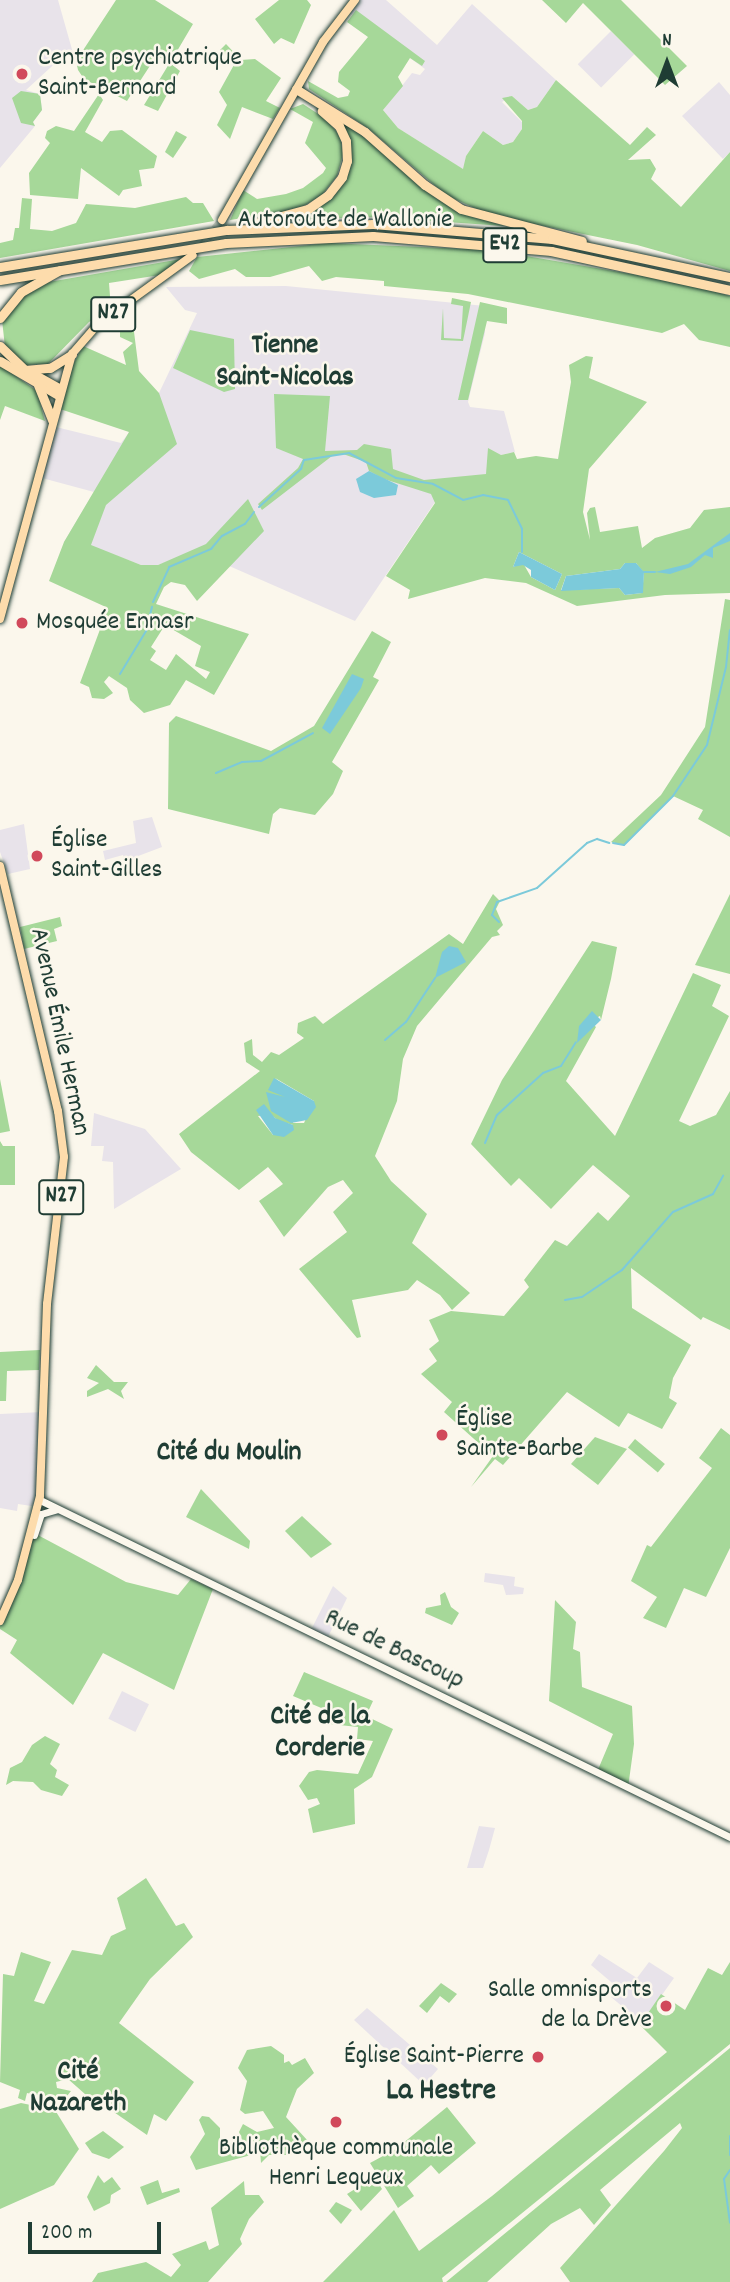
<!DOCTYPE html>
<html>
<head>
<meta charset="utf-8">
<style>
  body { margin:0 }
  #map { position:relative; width:730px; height:2282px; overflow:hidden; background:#fbf7ec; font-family:Dekko,sans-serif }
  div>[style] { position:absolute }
  .built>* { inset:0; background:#e8e3ea; transform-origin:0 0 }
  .green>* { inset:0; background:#a6d899; transform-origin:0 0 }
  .water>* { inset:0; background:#7ccada }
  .stream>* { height:2px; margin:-1px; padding:0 1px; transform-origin:1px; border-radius:1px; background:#7ccada }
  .primary-tunnel>* { height:8px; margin-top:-4px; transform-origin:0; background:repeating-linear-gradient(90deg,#cfd2c7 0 8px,transparent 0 12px) }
  .roads { filter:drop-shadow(0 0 2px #1f3d34) drop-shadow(0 0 2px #1f3d34) }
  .secondary>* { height:7px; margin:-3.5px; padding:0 3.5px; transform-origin:3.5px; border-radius:3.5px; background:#fbf7ec }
  .primary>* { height:8px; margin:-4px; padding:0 4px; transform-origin:4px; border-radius:4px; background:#fddcac }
  .highway>* { height:9px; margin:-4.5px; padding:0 4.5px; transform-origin:4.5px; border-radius:4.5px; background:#fddcac }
  .dots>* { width:19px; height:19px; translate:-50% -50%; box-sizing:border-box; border:4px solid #fbf7ec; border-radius:50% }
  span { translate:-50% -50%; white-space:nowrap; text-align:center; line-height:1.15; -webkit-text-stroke:5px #fbf7ec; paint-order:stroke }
  .shield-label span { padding:2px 5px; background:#fbf7ec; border:2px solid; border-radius:5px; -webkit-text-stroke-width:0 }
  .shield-label { font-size:24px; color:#1f3d34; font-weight:700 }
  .poi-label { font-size:26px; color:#1f3d34 }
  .left { translate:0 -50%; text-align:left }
  .right { translate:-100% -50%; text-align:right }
  .street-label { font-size:26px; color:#1f3d34 }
  .neighbourhood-label { font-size:28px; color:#1f3d34; font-weight:700 }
  .quarter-label { font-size:30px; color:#1f3d34; font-weight:700 }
  .north { position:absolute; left:632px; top:28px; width:70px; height:70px; -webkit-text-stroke:5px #fbf7ec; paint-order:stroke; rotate:0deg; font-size:19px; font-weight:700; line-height:28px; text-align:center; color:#1f3d34 }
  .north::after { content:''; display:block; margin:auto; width:24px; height:32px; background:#1f3d34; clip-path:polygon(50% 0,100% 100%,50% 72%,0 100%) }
  .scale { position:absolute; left:28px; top:2222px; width:133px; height:32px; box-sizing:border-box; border:4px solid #1f3d34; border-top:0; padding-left:9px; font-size:21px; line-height:24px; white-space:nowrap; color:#1f3d34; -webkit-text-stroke:5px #fbf7ec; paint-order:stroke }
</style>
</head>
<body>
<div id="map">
  <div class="built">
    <div style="clip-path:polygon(0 0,58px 0,73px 53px,62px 57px,26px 90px,40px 94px,42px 110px,33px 122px,35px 126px,0 168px)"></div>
    <div style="clip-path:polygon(355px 0,386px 0,437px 45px,472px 4px,556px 80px,537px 107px,528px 110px,512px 96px,502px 102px,522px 122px,522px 129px,513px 142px,503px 145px,483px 131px,466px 156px,464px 170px,398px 128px,383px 110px,412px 73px,420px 75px,425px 69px,346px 11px)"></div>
    <div style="left:611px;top:31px;width:33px;height:47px;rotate:45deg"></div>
    <div style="clip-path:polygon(719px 82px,730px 95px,730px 152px,723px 159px,682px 116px)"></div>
    <div style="clip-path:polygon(286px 286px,485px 306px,485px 333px,468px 402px,470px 407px,504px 411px,515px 452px,501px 455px,486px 474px,435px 502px,355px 621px,211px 558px,178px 558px,158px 565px,141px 565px,91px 546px,64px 542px,94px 492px,42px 478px,56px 427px,121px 443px,159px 393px,197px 313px,185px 310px,166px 287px)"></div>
    <div style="clip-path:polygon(152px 817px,162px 847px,125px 861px,123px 855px,105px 860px,103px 851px,136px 843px,133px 821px)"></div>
    <div style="clip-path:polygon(24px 824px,30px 869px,8px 874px,0 852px,0 830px)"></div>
    <div style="clip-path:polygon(94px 1113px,145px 1129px,181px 1169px,114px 1209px,113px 1162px,102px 1161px,104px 1146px,91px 1146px)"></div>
    <div style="clip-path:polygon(43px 1412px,38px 1507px,18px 1504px,17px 1511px,0 1508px,0 1414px)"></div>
    <div style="clip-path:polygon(485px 1573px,515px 1577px,514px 1586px,524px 1588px,523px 1594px,506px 1595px,503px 1585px,484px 1582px)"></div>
    <div style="clip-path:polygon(333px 1586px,347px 1598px,328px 1637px,310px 1632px)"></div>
    <div style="left:122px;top:1691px;width:30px;height:31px;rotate:26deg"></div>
    <div style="clip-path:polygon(479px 1826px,495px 1828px,489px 1850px,483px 1868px,467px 1868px)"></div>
    <div style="clip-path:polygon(599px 1954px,637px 1978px,649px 1962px,674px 1978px,642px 2023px,611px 1997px,617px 1987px,591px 1965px)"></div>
    <div style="clip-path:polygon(367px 2008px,438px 2069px,424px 2085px,354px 2020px)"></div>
  </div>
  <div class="green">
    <div style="clip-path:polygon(116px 0,155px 0,193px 24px,170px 63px,180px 71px,158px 111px,144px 105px,169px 64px,157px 55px,127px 101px,84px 79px,78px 70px,76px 61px)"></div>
    <div style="clip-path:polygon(279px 0,307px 0,311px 5px,294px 44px,281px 38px,274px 44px,255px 19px)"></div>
    <div style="clip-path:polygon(542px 0,621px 0,687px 66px,665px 85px,583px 3px,566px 23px)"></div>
    <div style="clip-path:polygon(356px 10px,425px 61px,422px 66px,410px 58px,398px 77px,403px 86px,383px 110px,398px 128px,463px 169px,466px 156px,483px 131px,503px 145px,513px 142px,522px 129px,522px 121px,502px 98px,512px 96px,528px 110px,537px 107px,556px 80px,630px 145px,647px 127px,656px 135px,628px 160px,650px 159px,656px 169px,651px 179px,681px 207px,730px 152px,730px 271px,637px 245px,490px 215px,446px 195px,369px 129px,309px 89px,308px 81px,338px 98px,348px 96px,350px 91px,338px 82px,339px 72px,368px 37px,347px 22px)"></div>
    <div style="clip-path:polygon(226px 44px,241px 60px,255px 59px,281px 78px,266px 101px,280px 108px,273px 119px,242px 107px,230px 139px,217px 125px,227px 105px,219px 92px,235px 63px,220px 50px)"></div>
    <div style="clip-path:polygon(21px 91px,40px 94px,42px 110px,33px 122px,35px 126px,21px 123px,12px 98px)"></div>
    <div style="clip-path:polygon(99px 94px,103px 100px,85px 132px,102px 142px,110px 131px,122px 130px,157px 156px,154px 168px,139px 170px,142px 186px,123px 190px,119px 196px,81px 168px,78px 199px,30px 195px,29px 173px,50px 143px,45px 138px,47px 131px,56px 126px,74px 131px)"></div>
    <div style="clip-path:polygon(303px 104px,326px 119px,340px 136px,343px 154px,337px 176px,321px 196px,296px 210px,230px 220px,243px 190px,257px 199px,286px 194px,303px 188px,323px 173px,326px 168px,305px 143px,313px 122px,290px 109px)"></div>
    <div style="clip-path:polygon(328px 111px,470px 215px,504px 226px,375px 217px,282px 220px,326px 200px,350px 157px)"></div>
    <div style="clip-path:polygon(176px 131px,187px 137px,173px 158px,165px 152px)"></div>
    <div style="clip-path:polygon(186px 197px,193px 203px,203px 203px,214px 221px,0 258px,0 243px,13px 240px,15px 228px,19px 228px,22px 198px,32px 199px,30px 229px,52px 231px,76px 223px,86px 204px,135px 208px)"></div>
    <div style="clip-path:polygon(328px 243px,491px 250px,684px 283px,730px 296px,730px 347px,699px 340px,684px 324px,662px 333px,468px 294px,384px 286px,384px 281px,336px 277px,322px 281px,309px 266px,270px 277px,246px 277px,235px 269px,199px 279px,189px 271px,197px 257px)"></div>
    <div style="clip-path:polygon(181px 259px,160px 275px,109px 283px,111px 309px,89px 322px,48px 364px,26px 365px,5px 347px,2px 320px,17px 297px,43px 283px)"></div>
    <div style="clip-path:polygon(452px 298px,471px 302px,463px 341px,441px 340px,443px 308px,444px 338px,461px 339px,463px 306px,451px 304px)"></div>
    <div style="clip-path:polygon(480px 302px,507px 308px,507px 324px,487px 321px,468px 400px,458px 400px)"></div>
    <div style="clip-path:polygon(evenodd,120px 317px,133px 324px,139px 371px,159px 393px,177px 444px,106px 505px,91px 545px,141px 565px,158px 565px,206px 544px,248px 499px,264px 531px,197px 601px,185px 585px,171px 582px,164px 587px,156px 604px,249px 634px,214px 695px,186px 680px,170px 705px,144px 713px,130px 700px,127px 688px,109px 676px,104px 682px,113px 693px,104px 699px,92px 698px,89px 687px,80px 683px,108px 608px,49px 581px,64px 542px,129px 432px,60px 409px,69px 372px,83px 346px,126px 365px,123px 352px,133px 343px,120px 337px,120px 317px,165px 625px,201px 646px,195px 666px,210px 672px,206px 679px,176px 654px,166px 670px,150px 660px,156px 651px,151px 647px,165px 625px)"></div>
    <div style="clip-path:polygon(190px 330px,234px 339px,235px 389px,224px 392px,173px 368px)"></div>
    <div style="clip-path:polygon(evenodd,586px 356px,593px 357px,589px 378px,647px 402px,589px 469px,583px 512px,590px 540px,587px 513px,590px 508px,595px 507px,600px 532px,638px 526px,642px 548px,655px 538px,690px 528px,704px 510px,730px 507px,730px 593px,665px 595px,577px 606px,526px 583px,485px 578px,408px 599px,410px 590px,386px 576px,435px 503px,431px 494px,384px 479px,369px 471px,366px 462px,343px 454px,332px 456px,262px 510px,258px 504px,298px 468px,303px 459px,276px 448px,274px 394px,330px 396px,325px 451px,357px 450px,364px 444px,391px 449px,393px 469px,424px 480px,486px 474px,488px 448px,501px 455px,514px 452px,517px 459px,536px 456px,558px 459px,571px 382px,569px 365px,586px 356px,519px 552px,562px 574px,555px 590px,531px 577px,523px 563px,513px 567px,519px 552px,586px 356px,625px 563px,636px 563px,644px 573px,642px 593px,625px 595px,619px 588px,561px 590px,566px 576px,620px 569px,625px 563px)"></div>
    <div style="clip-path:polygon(0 365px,37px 391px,45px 421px,5px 406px,0 420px)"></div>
    <div style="clip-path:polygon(725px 599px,730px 600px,730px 837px,698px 819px,703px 810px,673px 796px,624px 845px,611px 842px,661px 795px,705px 727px)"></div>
    <div style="clip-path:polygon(372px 631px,391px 642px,373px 677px,379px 680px,332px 762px,343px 771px,333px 794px,315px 815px,280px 808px,273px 814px,269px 834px,168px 809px,169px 723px,176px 716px,271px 751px,314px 726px)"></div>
    <div style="clip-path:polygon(evenodd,493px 894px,500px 901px,496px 909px,503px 925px,497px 931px,500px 935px,492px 937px,417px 1026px,403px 1059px,397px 1101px,375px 1156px,391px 1181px,427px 1214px,412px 1243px,470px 1293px,452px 1310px,440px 1295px,417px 1280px,408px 1290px,352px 1300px,361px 1337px,357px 1338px,299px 1269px,347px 1232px,333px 1212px,353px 1193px,343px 1180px,328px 1187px,284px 1237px,259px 1201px,283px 1184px,268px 1167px,239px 1190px,191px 1152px,179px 1134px,260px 1071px,246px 1062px,244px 1043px,252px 1039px,253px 1055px,262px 1062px,271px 1052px,279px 1055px,304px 1038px,297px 1033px,298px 1023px,315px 1016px,323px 1024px,449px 934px,463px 944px,493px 894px,275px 1078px,314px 1101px,304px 1123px,293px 1123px,289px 1091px,275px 1078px,493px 894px,271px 1115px,279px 1121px,293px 1125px,273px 1135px,258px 1116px,271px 1115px)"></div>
    <div style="clip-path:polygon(730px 894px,730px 974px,695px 965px)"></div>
    <div style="clip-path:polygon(60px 917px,62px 926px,54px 929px,57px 941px,24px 949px,20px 927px)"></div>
    <div style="clip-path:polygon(592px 941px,617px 947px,611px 979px,601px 1020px,600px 1016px,590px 1021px,596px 1027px,566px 1081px,615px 1136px,693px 973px,721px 985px,712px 1006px,729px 1016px,679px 1121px,690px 1126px,716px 1115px,730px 1091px,730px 1330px,703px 1317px,701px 1320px,631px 1268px,632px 1308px,691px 1345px,673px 1378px,669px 1398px,677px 1403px,662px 1429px,628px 1413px,619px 1427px,567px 1392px,503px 1465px,495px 1459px,471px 1487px,493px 1456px,444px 1412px,452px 1402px,421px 1374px,437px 1361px,429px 1349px,439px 1341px,429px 1320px,451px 1311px,504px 1316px,529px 1287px,524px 1280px,555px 1240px,567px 1246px,598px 1212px,608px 1221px,630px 1196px,593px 1165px,551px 1209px,519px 1178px,511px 1186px,471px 1144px,502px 1080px)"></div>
    <div style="clip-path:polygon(0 1079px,10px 1131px,0 1133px)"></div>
    <div style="clip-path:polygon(0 1141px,3px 1146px,15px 1146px,15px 1185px,0 1185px)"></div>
    <div style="clip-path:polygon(40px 1350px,39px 1370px,7px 1371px,6px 1401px,0 1401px,0 1352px)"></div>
    <div style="clip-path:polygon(96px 1365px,114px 1382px,128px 1382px,121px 1391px,124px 1399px,108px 1389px,87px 1397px,87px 1391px,99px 1383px,87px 1378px)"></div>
    <div style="clip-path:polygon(721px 1428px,730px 1435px,730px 1548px,706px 1597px,684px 1588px,666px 1628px,643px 1618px,657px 1597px,631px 1581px,647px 1545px,651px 1547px,712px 1468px,699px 1458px)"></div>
    <div style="clip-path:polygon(595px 1437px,627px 1449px,598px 1485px,571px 1464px)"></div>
    <div style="left:635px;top:1439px;width:39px;height:11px;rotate:40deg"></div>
    <div style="clip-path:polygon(201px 1489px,250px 1541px,249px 1549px,186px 1517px)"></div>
    <div style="clip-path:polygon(302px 1516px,332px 1544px,311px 1558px,285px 1531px)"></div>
    <div style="clip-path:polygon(34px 1533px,126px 1582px,178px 1595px,191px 1579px,213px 1589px,174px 1690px,103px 1653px,73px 1705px,10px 1653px,17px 1640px,0 1629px,0 1621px)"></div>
    <div style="clip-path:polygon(445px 1592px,451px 1607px,459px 1613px,452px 1625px,425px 1613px,426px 1608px,441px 1605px,440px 1595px)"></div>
    <div style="clip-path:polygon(555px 1600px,576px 1622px,573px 1649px,580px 1652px,582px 1687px,632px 1706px,634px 1744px,628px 1788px,597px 1772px,613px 1734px,549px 1701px)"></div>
    <div style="clip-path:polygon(304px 1672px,373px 1701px,366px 1716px,393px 1729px,372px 1777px,354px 1789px,355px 1824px,313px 1833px,308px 1809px,320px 1804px,317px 1798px,308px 1800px,299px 1786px,309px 1772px,317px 1770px,358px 1774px,373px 1741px,357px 1739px,358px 1727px,330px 1724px,326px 1710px,293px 1696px)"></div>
    <div style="clip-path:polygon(45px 1736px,60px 1744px,50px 1764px,57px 1770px,55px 1777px,69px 1785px,62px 1796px,41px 1790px,33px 1782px,13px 1781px,6px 1785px,10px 1768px,22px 1762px,32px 1745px)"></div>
    <div style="clip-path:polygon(146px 1878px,176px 1926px,184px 1923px,193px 1937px,150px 1979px,119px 2023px,194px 2082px,166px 2121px,154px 2114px,147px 2135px,108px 2108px,103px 2110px,68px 2079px,56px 2082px,57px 2088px,71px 2091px,63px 2101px,27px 2093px,25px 2101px,18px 2098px,20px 2090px,0 2082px,3px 1974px,14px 1976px,21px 1952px,51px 1962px,34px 2001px,44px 2004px,72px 1950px,102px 1955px,111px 1936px,126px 1929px,117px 1898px)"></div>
    <div style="clip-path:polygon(730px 1962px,730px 2044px,442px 2278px,443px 2282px,323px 2282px,394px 2210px,419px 2251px,492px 2196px,667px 2052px,640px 2025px,661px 1994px,685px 2010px,708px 1968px,722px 1975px)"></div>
    <div style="clip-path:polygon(441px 1983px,457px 1994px,449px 2003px,440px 1996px,427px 2013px,419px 2006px)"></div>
    <div style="clip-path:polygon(271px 2046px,284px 2055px,284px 2063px,289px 2061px,292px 2065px,305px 2058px,314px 2073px,297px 2089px,286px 2117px,308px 2141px,293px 2155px,269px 2155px,261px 2163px,260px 2150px,253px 2148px,251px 2155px,196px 2170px,190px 2157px,205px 2134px,199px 2120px,202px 2116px,209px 2117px,220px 2128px,220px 2139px,229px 2143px,243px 2143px,239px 2132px,243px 2124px,257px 2132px,274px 2128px,263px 2111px,245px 2114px,240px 2110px,247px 2081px,238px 2068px,247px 2050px)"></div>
    <div style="clip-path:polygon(730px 2048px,730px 2282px,570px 2282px,560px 2268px,664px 2151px,682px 2128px,680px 2123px,600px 2190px,611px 2205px,594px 2225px,580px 2208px,551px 2224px,487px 2282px,446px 2282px)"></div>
    <div style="clip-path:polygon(21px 2103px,55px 2110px,79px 2149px,54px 2185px,0 2209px,0 2109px)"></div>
    <div style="clip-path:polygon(447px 2107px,476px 2143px,439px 2174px,431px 2165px,407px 2186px,414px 2196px,398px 2208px,370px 2163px,396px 2149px)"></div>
    <div style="clip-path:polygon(103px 2131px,124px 2147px,109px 2159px,92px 2153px,85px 2143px)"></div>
    <div style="clip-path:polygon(98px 2175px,104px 2183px,112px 2177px,121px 2189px,111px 2195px,110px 2203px,94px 2211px,87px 2197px)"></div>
    <div style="clip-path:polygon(158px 2180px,162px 2193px,179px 2188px,180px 2192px,147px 2205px,140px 2187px)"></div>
    <div style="clip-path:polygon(244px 2181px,245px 2195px,259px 2195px,264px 2202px,249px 2219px,240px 2239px,242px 2244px,208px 2282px,92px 2282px,98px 2273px,146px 2262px,171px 2277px,181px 2265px,172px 2254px,206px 2241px,209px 2250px,219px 2245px,211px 2208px)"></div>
    <div style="clip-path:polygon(368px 2181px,369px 2187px,377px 2181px,382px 2189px,361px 2211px,347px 2194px)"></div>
    <div style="clip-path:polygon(336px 2202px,352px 2210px,341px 2224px,329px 2211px)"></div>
  </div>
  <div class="water">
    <div style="clip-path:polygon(369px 471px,398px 485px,396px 495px,374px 498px,360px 492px,356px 479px)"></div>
    <div style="clip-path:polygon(730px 533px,730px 541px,713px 548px,713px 558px,705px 555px,691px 567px,670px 574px,655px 572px,688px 564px)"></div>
    <div style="clip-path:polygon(519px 552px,562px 574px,555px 590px,531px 577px,531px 570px,523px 565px,513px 567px)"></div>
    <div style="clip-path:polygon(625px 563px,636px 563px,644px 572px,643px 593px,625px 595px,619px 588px,561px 591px,566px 576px,620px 569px)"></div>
    <div style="clip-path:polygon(352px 674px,364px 679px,361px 688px,330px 734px,322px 728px)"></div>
    <div style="clip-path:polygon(449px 946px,458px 948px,466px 962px,435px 978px,442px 952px)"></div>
    <div style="clip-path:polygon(592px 1011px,601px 1020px,577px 1043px,579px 1026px)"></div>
    <div style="clip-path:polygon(274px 1078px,314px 1101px,316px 1107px,307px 1120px,291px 1123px,271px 1111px,266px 1092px,285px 1097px,268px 1090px)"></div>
    <div style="clip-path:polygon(264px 1104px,275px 1118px,293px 1125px,294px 1130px,284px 1137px,273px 1135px,256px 1110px)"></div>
  </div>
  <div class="stream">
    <div style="left:259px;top:507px;width:57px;rotate:-42.1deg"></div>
    <div style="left:301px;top:469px;width:9px;rotate:-72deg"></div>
    <div style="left:304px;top:460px;width:46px;rotate:-8.8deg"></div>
    <div style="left:349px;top:453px;width:53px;rotate:28deg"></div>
    <div style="left:396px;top:478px;width:37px;rotate:9deg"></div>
    <div style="left:433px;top:484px;width:34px;rotate:28deg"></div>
    <div style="left:463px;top:500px;width:21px;rotate:-14deg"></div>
    <div style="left:483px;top:495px;width:25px;rotate:11deg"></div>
    <div style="left:508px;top:500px;width:32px;rotate:64deg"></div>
    <div style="left:522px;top:529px;width:23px;rotate:90deg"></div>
    <div style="left:644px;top:572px;width:11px"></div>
    <div style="left:153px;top:602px;width:38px;rotate:-65deg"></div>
    <div style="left:169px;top:567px;width:46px;rotate:-23.2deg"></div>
    <div style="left:211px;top:549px;width:17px;rotate:-50deg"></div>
    <div style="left:222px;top:536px;width:26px;rotate:-28deg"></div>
    <div style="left:245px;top:524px;width:15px;rotate:-53deg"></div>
    <div style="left:120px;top:674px;width:50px;rotate:-58.8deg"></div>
    <div style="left:146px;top:631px;width:25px;rotate:-76deg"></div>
    <div style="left:216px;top:773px;width:28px;rotate:-23deg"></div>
    <div style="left:242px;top:762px;width:19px;rotate:-3deg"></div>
    <div style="left:261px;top:761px;width:59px;rotate:-28.3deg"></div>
    <div style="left:613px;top:843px;width:11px;rotate:10deg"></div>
    <div style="left:624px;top:845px;width:69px;rotate:-45deg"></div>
    <div style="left:673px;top:796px;width:61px;rotate:-56.3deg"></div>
    <div style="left:707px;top:745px;width:80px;rotate:-76.3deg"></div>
    <div style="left:726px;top:667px;width:37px;rotate:-84deg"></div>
    <div style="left:499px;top:922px;width:10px;rotate:-135deg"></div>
    <div style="left:492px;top:915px;width:14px;rotate:-69deg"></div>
    <div style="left:497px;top:902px;width:42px;rotate:-19.3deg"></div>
    <div style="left:537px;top:888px;width:67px;rotate:-42deg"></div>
    <div style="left:587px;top:843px;width:11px;rotate:-22deg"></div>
    <div style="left:597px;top:839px;width:13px;rotate:18deg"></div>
    <div style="left:385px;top:1040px;width:28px;rotate:-41deg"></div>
    <div style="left:406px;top:1022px;width:53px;rotate:-56.6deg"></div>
    <div style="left:485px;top:1143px;width:30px;rotate:-67deg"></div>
    <div style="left:497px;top:1115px;width:62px;rotate:-42.4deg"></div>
    <div style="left:543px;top:1073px;width:19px;rotate:-21deg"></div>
    <div style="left:561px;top:1066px;width:28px;rotate:-58deg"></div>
    <div style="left:565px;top:1300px;width:17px;rotate:-10deg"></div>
    <div style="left:582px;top:1297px;width:48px;rotate:-34deg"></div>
    <div style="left:622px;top:1270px;width:77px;rotate:-48.7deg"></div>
    <div style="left:673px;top:1212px;width:44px;rotate:-24.2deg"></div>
    <div style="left:713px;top:1194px;width:21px;rotate:-61deg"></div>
    <div style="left:730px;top:2136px;width:19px;rotate:90deg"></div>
    <div style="left:730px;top:2170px;width:11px;rotate:124deg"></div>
    <div style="left:724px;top:2179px;width:44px;rotate:82.2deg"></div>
  </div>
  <div class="primary-tunnel">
    <div style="left:200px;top:248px;width:36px;rotate:-52deg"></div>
  </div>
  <div class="roads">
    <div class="secondary">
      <div style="left:40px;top:1500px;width:768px;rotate:26.03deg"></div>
      <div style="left:34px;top:1535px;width:22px;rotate:-72deg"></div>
      <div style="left:41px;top:1514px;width:17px;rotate:-17deg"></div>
    </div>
    <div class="primary">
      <div style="left:222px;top:220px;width:205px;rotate:-60.4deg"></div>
      <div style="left:323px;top:42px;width:53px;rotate:-52.7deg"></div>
      <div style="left:0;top:619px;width:275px;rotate:-74.8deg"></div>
      <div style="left:72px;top:354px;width:40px;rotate:-49deg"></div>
      <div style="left:98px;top:324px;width:117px;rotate:-36deg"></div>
      <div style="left:0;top:866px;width:252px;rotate:76.7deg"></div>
      <div style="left:58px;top:1111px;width:46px;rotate:82.6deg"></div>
      <div style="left:64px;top:1157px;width:148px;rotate:96.6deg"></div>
      <div style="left:47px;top:1304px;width:192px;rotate:92.1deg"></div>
      <div style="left:40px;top:1496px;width:87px;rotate:104.7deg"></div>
      <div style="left:18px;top:1580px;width:45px;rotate:113.7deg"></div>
    </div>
    <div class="highway">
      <div style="left:296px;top:89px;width:81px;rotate:31.9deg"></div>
      <div style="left:365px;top:132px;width:80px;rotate:41.5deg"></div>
      <div style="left:425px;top:185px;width:43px;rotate:33.7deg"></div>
      <div style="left:461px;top:209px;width:125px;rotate:14.8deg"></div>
      <div style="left:255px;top:223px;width:55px;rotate:-14.8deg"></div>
      <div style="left:308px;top:209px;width:24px;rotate:-35deg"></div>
      <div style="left:328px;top:195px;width:23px;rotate:-52deg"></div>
      <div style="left:342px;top:177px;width:17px;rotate:-73deg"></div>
      <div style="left:347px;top:161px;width:20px;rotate:-93deg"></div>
      <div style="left:346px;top:141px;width:17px;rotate:-115deg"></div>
      <div style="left:339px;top:126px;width:23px;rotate:-139deg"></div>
      <div style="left:0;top:267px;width:230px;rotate:-9.3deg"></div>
      <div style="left:227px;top:230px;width:146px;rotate:-2.4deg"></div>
      <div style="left:373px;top:224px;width:180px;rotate:4.8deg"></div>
      <div style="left:552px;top:239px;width:182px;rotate:12.1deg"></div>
      <div style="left:0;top:280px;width:229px;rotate:-9.3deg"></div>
      <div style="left:226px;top:243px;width:147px;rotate:-2.7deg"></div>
      <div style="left:373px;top:236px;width:179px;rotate:4.8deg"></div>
      <div style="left:551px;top:251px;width:183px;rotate:12.3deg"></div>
      <div style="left:0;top:318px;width:33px;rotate:-51deg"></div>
      <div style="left:21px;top:292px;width:45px;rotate:-29.4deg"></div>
      <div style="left:0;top:346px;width:35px;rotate:44deg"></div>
      <div style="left:25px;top:370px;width:25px;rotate:-5deg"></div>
      <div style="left:50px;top:368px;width:26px;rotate:-32deg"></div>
      <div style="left:0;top:361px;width:67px;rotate:30.4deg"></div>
      <div style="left:28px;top:371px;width:37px;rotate:29deg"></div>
      <div style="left:38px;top:385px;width:38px;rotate:68deg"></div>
    </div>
  </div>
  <div class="dots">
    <div style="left:22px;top:74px;background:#d1495b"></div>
    <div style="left:22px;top:623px;background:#d1495b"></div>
    <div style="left:37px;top:856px;background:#d1495b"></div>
    <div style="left:442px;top:1435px;background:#d1495b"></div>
    <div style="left:666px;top:2006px;background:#d1495b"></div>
    <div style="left:538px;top:2057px;background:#d1495b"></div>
    <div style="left:336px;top:2122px;background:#d1495b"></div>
  </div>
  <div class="shield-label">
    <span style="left:505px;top:245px">E42</span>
    <span style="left:113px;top:314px">N27</span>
    <span style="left:61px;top:1197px">N27</span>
  </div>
  <div class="poi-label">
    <span class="left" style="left:38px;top:74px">Centre psychiatrique<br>Saint-Bernard</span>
    <span class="left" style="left:36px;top:623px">Mosquée Ennasr</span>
    <span class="left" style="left:51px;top:856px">Église<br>Saint-Gilles</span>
    <span class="left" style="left:456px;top:1435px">Église<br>Sainte-Barbe</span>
    <span class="right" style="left:652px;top:2006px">Salle omnisports<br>de la Drève</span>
    <span class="right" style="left:524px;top:2057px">Église Saint-Pierre</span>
    <span style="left:336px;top:2164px">Bibliothèque communale<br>Henri Lequeux</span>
  </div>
  <div class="street-label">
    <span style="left:345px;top:221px">Autoroute de Wallonie</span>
    <span style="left:59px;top:1032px;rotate:78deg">Avenue Émile Herman</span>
    <span style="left:394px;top:1650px;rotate:26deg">Rue de Bascoup</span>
  </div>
  <div class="neighbourhood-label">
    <span style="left:285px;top:363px">Tienne<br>Saint-Nicolas</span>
    <span style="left:229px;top:1454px">Cité du Moulin</span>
    <span style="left:320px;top:1734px">Cité de la<br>Corderie</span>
    <span style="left:78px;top:2089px">Cité<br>Nazareth</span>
  </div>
  <div class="quarter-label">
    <span style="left:441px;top:2093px">La Hestre</span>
  </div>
  <div class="north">N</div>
  <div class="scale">200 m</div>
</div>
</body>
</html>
